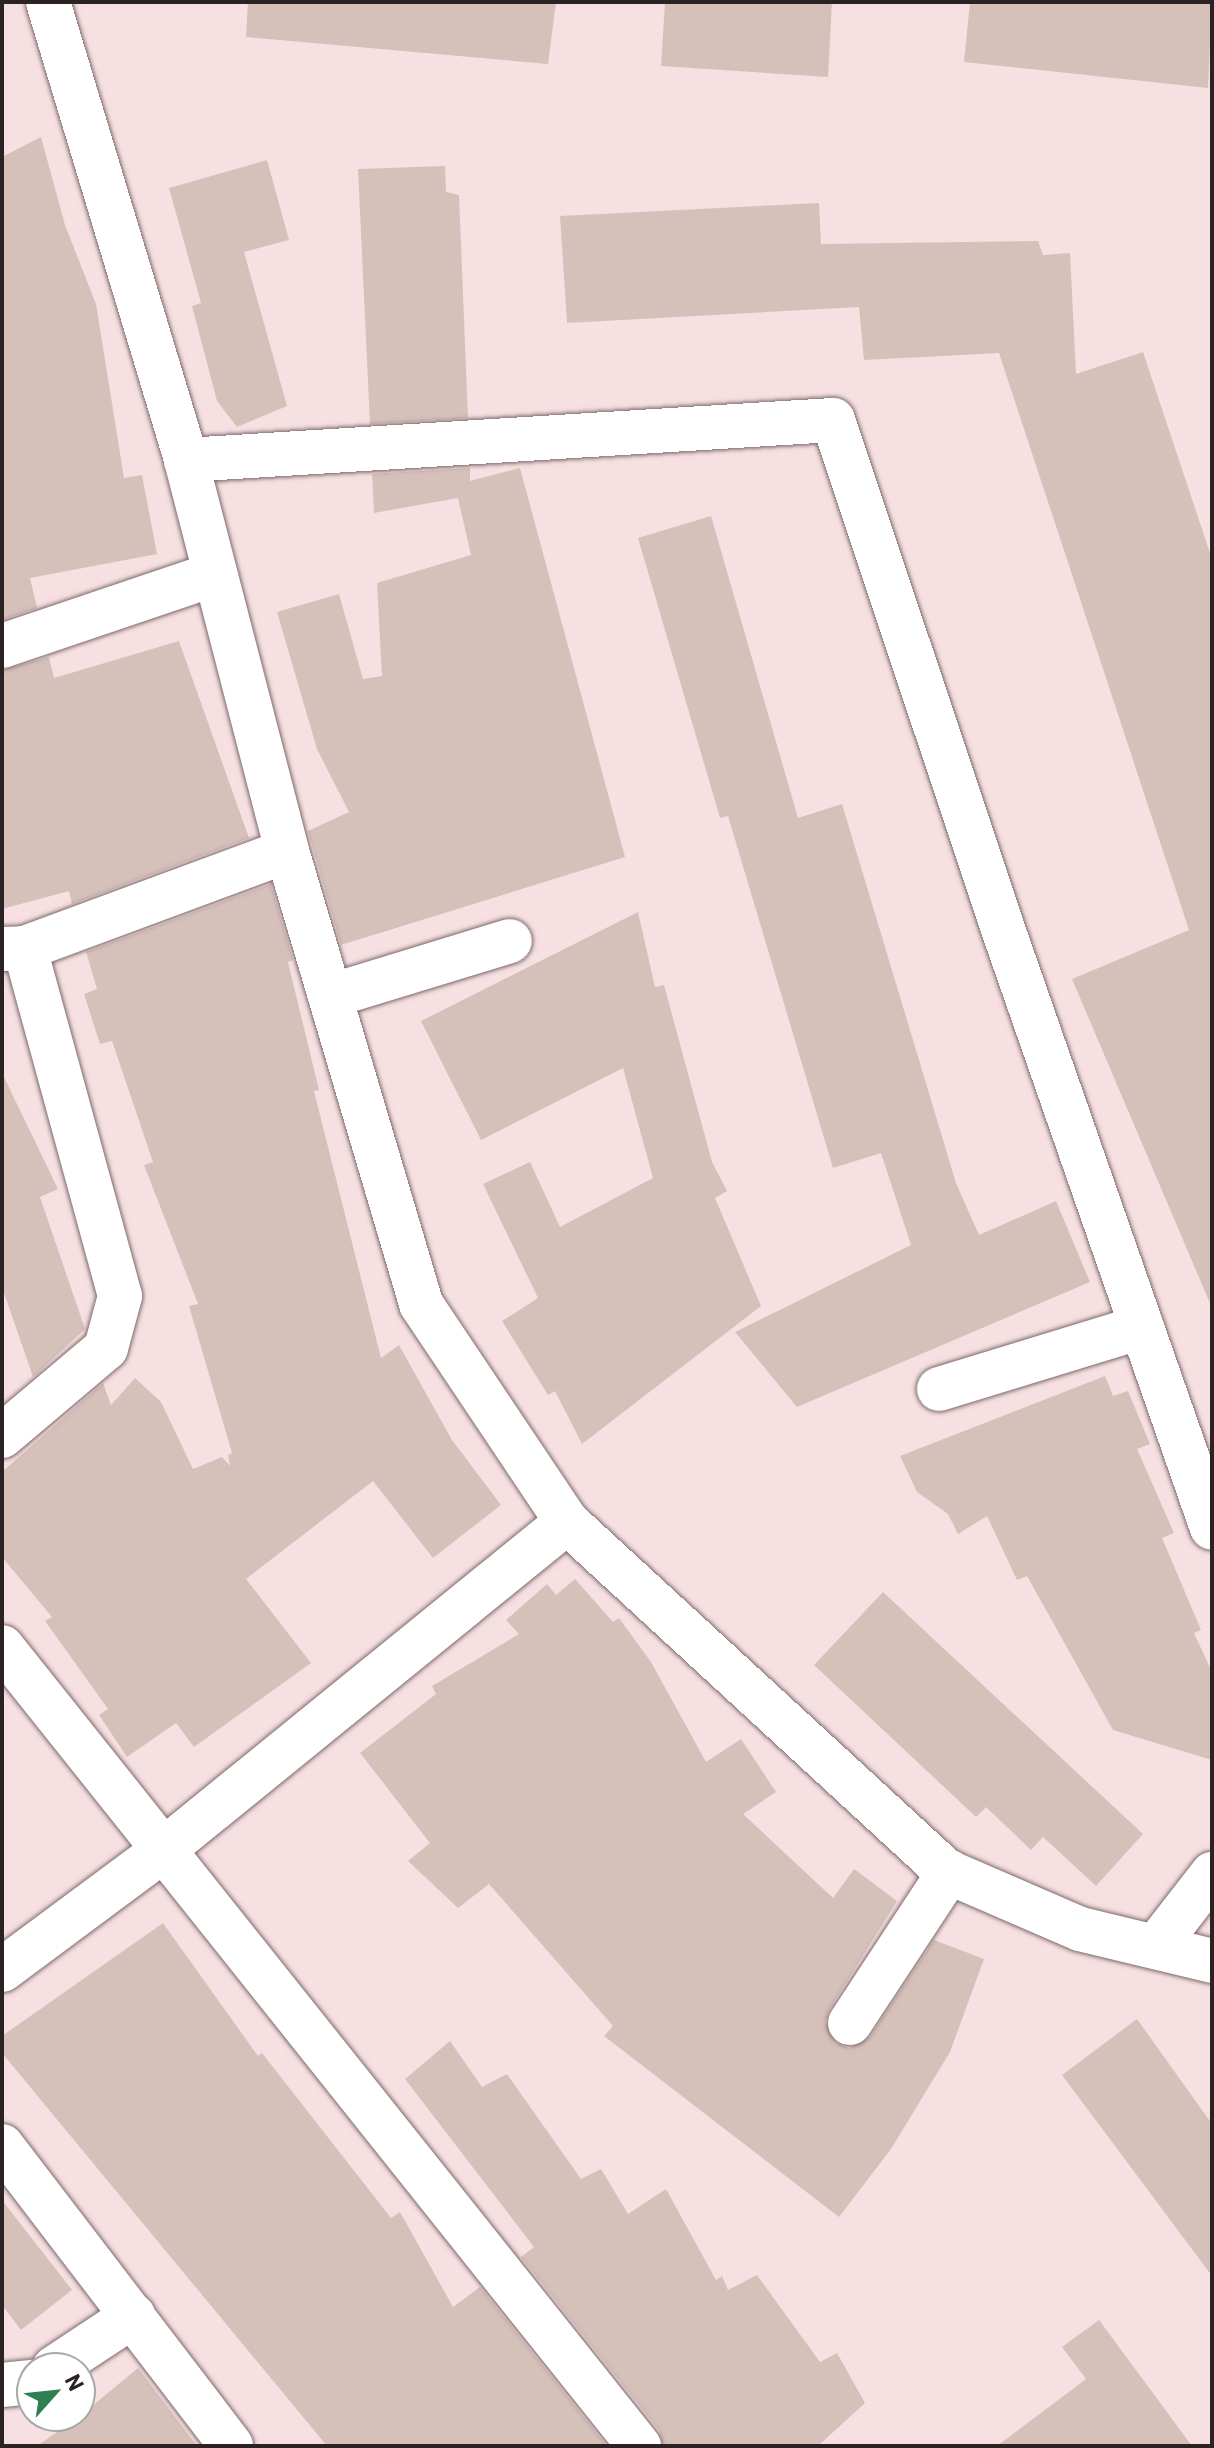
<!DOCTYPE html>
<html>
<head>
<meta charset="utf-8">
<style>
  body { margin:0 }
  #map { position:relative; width:1214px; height:2448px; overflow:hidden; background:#f7e0e2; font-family:Barlow,sans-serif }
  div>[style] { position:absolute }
  .building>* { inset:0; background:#d6c1ba }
  .roads { filter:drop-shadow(0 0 2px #7d696b) drop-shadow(0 0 2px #7d696b) }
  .minor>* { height:44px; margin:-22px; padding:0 22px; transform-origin:22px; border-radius:22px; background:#fff }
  span { translate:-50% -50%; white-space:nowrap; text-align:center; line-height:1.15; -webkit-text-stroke:8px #fff; paint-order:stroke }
  .frame { position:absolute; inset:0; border:4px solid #2a2223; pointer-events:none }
  .north { position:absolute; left:16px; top:2352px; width:80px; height:80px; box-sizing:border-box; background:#fff; border:2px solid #aaa7a7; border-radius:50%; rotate:63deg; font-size:22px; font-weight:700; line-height:32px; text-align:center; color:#2a2223 }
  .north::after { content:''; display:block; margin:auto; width:28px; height:36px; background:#2e8052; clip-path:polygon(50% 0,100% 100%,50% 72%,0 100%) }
</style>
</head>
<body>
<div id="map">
  <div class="building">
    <div style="clip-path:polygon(248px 2px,556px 2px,548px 64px,246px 37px)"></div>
    <div style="clip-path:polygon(665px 2px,832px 2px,828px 77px,661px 66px)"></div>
    <div style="clip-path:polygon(970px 2px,1212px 2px,1208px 88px,964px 62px)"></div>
    <div style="clip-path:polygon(41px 137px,65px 225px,96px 304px,124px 478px,142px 475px,157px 554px,30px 578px,37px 608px,2px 620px,2px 157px)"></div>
    <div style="clip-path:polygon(267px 160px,289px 240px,244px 252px,287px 406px,237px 427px,217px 401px,192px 306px,201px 303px,169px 188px)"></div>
    <div style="clip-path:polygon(445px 166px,446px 192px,459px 195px,468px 418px,370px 424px,358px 169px)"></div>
    <div style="clip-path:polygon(819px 203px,821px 244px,1038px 241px,1043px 255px,1070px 253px,1076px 374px,1143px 352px,1212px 559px,1212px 1308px,1072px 979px,1189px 930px,999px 353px,864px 360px,859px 307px,567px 323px,560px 216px)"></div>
    <div style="clip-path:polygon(470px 468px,470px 481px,520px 468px,625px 857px,341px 945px,308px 831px,349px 812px,317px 749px,277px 612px,339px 594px,363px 679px,382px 676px,377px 583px,471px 555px,458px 498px,374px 513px,372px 474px)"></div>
    <div style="clip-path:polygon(711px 516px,798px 818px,842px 804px,956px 1183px,979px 1235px,1056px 1201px,1090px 1282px,797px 1407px,735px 1332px,911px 1245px,881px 1153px,833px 1168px,728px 816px,720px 818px,638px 538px)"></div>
    <div style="clip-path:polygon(179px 641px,249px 838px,72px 904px,69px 891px,2px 909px,2px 670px,49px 657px,54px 678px)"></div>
    <div style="clip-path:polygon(271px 884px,293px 960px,288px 962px,319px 1090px,314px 1091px,381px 1358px,399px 1345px,452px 1440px,501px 1505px,433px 1558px,373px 1481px,246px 1579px,311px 1663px,194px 1747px,176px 1723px,127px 1757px,99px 1715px,108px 1709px,45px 1621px,52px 1617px,2px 1557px,2px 1472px,103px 1383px,111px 1405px,135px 1378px,161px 1402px,193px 1469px,222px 1457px,230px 1466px,228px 1455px,232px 1453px,189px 1306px,198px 1304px,144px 1165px,153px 1162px,112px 1041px,100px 1044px,84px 994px,97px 989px,86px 952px)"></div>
    <div style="clip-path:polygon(638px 912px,655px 987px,664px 985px,712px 1162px,727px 1191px,715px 1198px,761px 1306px,582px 1444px,555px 1391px,548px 1395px,502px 1321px,538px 1298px,483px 1184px,530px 1162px,560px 1227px,653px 1178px,623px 1068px,481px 1140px,421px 1021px)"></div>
    <div style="clip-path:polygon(2px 1073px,58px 1189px,40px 1197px,85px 1329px,33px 1377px,2px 1287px)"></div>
    <div style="clip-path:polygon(1105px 1376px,1113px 1396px,1128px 1391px,1150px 1444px,1137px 1449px,1174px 1533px,1162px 1538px,1201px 1630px,1194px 1633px,1212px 1672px,1212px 1760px,1113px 1730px,1027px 1576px,1017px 1580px,987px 1516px,958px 1534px,948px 1514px,917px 1492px,900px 1456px)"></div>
    <div style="clip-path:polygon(575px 1579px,613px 1622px,619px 1618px,651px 1662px,706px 1762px,741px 1739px,776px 1792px,743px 1814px,833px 1898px,854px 1869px,897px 1901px,829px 2010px,825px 2022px,836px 2043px,849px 2048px,870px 2037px,934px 1940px,984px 1959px,950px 2052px,891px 2149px,839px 2217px,604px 2036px,613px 2026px,489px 1884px,458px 1908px,408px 1861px,430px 1843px,360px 1753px,436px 1694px,432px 1686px,519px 1634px,506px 1620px,547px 1584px,556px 1595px)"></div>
    <div style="clip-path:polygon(883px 1592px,1143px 1834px,1096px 1886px,1043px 1837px,1031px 1850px,986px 1807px,976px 1817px,814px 1665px)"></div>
    <div style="clip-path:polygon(163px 1923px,258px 2056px,262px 2053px,391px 2218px,400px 2212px,453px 2307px,480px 2287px,607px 2446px,327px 2446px,2px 2053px,2px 2036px)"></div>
    <div style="clip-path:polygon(1137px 2019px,1212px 2124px,1212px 2276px,1062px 2075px)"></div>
    <div style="clip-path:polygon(450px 2041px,482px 2087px,507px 2074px,581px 2179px,601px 2169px,628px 2214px,666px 2189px,716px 2280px,722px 2276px,728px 2290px,757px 2275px,820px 2362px,837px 2353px,865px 2403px,818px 2446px,663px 2446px,659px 2430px,521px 2257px,534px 2247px,405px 2079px)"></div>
    <div style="clip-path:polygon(2px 2200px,72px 2290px,21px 2330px,2px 2305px)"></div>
    <div style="clip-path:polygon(1099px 2320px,1192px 2446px,997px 2446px,1086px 2379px,1062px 2347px)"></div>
    <div style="clip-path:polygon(138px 2368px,197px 2446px,37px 2446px,80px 2416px)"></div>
  </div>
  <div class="roads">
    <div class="minor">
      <div style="left:48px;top:2px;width:478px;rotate:73.2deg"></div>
      <div style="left:186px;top:460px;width:404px;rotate:75.5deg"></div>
      <div style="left:287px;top:851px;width:472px;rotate:73.5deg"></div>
      <div style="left:421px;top:1304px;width:262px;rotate:56.2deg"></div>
      <div style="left:567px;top:1522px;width:515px;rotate:42.64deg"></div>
      <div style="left:946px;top:1871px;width:146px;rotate:23.4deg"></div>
      <div style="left:1080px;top:1929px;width:136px;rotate:13.6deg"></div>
      <div style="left:186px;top:460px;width:648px;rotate:-3.54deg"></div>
      <div style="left:833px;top:420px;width:537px;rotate:71.53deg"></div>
      <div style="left:1003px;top:929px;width:634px;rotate:70.77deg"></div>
      <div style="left:2px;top:646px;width:225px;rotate:-18.7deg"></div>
      <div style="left:2px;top:949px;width:23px;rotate:-2deg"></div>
      <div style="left:25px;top:948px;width:279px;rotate:-20.3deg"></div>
      <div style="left:330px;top:996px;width:188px;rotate:-17deg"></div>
      <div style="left:939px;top:1389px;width:212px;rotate:-17deg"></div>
      <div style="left:2px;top:1436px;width:136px;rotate:-40.2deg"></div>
      <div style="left:106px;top:1348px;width:54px;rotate:-74.9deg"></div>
      <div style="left:120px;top:1296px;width:361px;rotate:-105.3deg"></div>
      <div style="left:2px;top:1647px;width:1022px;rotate:51.44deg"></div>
      <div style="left:1157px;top:1945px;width:90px;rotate:-52.2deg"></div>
      <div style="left:2px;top:1970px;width:199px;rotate:-36.6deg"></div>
      <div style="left:162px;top:1851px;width:522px;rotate:-39.09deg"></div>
      <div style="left:850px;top:2023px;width:181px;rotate:-56.7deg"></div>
      <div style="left:2px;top:2146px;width:377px;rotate:52.6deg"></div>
      <div style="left:54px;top:2368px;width:95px;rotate:-33.4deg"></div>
      <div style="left:2px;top:2385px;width:30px;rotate:-6deg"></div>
    </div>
  </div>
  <div class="frame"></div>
  <div class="north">N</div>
</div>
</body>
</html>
